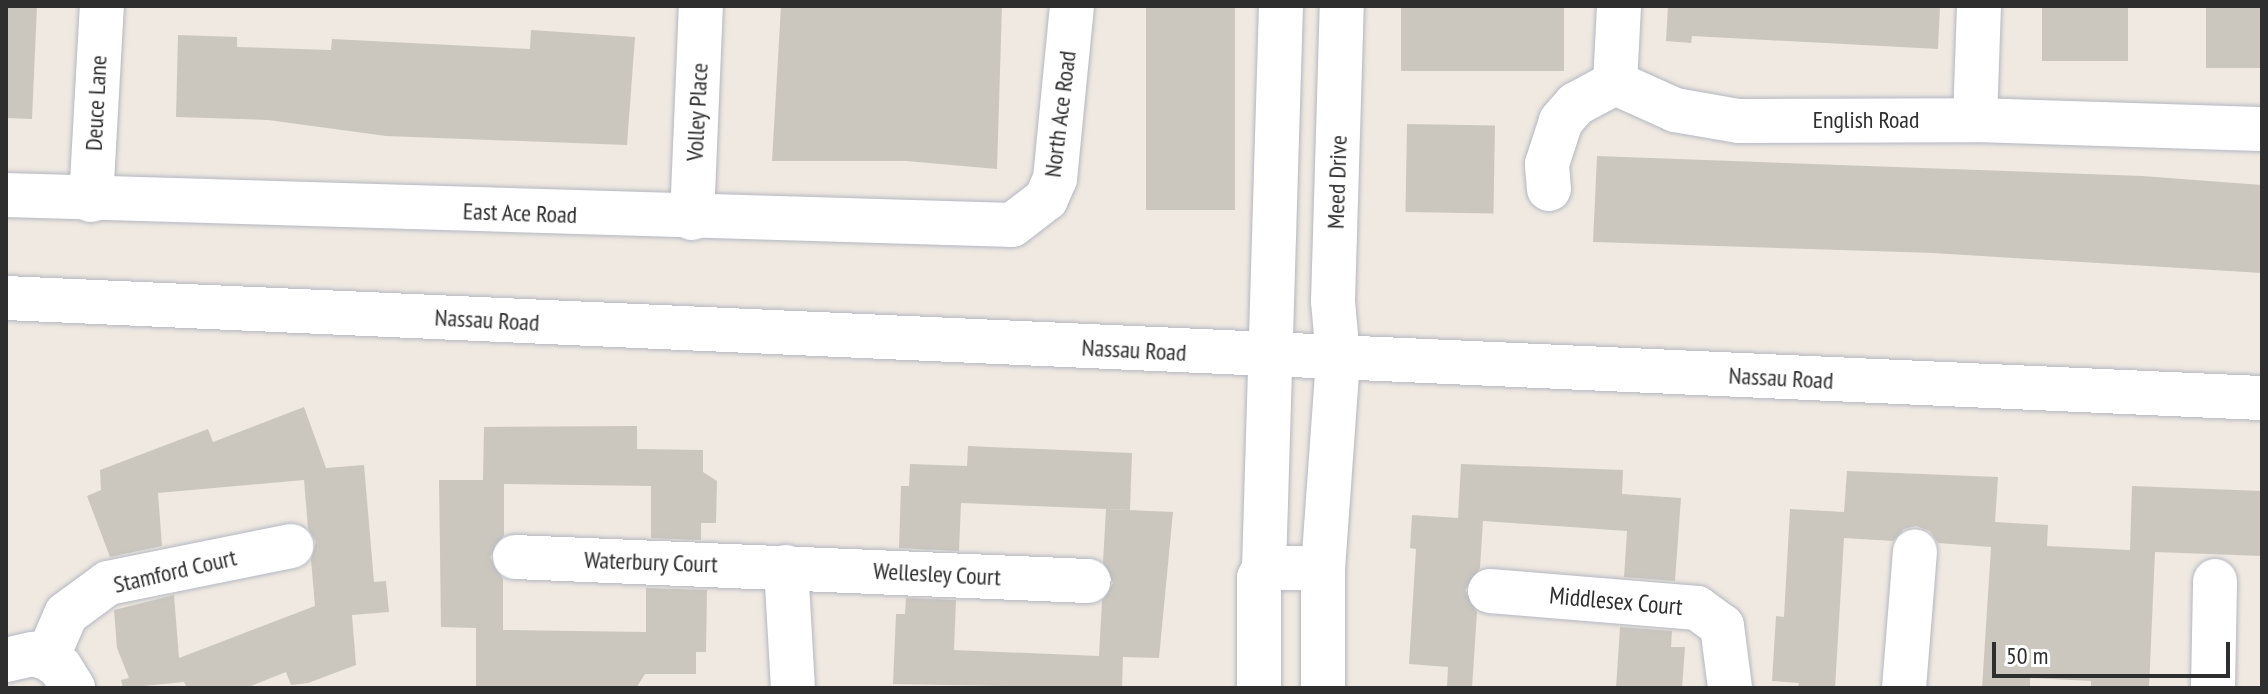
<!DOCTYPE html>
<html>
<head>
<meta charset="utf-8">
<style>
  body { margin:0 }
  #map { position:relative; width:2268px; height:694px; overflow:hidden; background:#efe9e1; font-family:"PT Sans Narrow",sans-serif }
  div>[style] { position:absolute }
  .building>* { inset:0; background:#cbc7bf; transform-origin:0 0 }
  .roads { filter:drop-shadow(0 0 2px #b4b7c1) drop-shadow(0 0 2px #b4b7c1) }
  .minor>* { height:44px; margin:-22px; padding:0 22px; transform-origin:22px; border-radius:22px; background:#fff }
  span { translate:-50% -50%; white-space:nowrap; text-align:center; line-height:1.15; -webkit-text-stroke:8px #fff; paint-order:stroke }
  .street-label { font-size:24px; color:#2e2e2e }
  .frame { position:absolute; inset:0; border:8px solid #2e2e2e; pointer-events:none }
  .scale { position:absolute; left:1992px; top:642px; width:238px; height:36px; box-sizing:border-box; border:4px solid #2e2e2e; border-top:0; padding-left:10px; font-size:24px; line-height:28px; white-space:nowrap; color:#2e2e2e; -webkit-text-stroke:6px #fff; paint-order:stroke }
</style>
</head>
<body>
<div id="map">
  <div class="building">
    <div style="clip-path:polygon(6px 6px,37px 6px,32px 119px,6px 118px)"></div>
    <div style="clip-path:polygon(781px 6px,1002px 6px,997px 169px,906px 161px,772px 161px)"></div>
    <div style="left:1146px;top:6px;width:89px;height:204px"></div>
    <div style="left:1401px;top:6px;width:163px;height:65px"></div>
    <div style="clip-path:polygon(1668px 6px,1940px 6px,1938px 49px,1692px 36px,1691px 43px,1666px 41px)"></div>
    <div style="left:2042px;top:6px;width:86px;height:55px"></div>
    <div style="left:2206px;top:6px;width:56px;height:62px"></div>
    <div style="clip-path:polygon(531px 30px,635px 37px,627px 145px,386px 136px,268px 120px,176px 117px,178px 35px,237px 37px,237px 47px,331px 50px,332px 39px,530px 49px)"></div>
    <div style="left:1407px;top:124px;width:88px;height:88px;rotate:1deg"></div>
    <div style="clip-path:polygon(1597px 156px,2142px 176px,2262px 185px,2262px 273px,1933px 253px,1593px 242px)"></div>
    <div style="clip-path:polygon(304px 407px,326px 468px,364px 465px,374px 582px,386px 581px,389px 612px,352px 615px,356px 665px,308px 683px,291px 685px,286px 672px,246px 688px,187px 688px,184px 682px,123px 688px,121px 680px,129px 678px,117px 648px,114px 610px,174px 595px,179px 658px,315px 606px,311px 560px,316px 542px,308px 528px,304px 480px,158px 493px,162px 546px,110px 557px,87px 496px,101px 490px,100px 470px,208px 429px,213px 442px)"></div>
    <div style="clip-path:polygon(637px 426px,637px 449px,703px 450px,703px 472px,717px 481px,716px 523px,701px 523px,701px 540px,651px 538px,651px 486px,504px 484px,504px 535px,490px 557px,503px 579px,503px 630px,646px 632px,646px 588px,707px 590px,706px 652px,696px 652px,696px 674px,645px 674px,636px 688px,476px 688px,476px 628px,441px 627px,439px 480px,483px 480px,484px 427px)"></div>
    <div style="clip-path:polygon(968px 446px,1132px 453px,1130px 510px,961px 503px,959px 551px,899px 548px,901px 486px,909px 486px,910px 464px,967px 466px)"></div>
    <div style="clip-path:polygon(1461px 464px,1623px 470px,1622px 494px,1681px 498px,1675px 581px,1624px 577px,1627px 531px,1483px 521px,1480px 568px,1465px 590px,1477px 612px,1472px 688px,1447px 688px,1448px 667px,1409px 664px,1416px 549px,1410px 548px,1412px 515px,1458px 518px)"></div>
    <div style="clip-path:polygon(1847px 471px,1998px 477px,1995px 522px,2048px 525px,2047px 546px,2130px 550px,2132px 486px,2262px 491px,2262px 556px,2155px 552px,2149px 688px,2091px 688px,2091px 681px,2030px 678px,2030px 688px,1982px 688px,1991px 547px,1938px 543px,1930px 531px,1916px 526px,1904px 529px,1893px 541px,1844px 538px,1835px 688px,1798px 688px,1799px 683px,1772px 681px,1776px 616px,1784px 617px,1790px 509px,1844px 512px)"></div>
    <div style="clip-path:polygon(1106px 509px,1173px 512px,1159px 658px,1123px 657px,1122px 688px,893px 684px,896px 614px,905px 614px,906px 598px,956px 600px,954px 650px,1099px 656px,1102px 601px,1113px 583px,1103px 562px)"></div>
    <div style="clip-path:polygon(1620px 627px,1672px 631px,1671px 647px,1685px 647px,1682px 688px,1616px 688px)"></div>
  </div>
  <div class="roads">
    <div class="minor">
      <div style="left:1615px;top:83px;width:77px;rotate:-87deg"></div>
      <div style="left:1975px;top:120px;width:114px;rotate:-88deg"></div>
      <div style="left:1549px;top:189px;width:25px;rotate:-95deg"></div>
      <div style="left:1547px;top:164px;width:45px;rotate:-72deg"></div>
      <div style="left:1561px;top:121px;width:23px;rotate:-49deg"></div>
      <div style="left:1576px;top:104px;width:44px;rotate:-28.3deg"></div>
      <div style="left:1615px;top:83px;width:66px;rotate:24.2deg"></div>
      <div style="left:1675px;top:110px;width:65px;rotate:9.8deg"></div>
      <div style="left:1739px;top:121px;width:236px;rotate:-0.2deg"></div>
      <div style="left:1975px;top:120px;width:287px;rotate:1.8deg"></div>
      <div style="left:6px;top:195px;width:1006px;rotate:1.71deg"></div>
      <div style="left:1012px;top:225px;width:43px;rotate:-37.4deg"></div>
      <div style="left:1046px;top:199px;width:22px;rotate:-66deg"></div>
      <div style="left:1055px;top:179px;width:174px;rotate:-84.4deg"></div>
      <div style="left:91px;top:200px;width:194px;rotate:-86.8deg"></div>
      <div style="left:692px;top:218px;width:212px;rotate:-87.6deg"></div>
      <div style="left:6px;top:298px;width:2258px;rotate:2.54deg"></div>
      <div style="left:515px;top:557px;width:574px;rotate:2.4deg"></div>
      <div style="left:786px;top:567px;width:121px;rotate:86.7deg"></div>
      <div style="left:1264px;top:568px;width:562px;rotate:-88.27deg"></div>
      <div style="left:1323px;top:569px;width:212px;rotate:-85.9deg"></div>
      <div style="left:1338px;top:358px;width:57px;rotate:-95deg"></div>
      <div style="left:1333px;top:301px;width:295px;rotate:-88.3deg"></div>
      <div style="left:1490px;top:591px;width:208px;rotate:4.7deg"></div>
      <div style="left:1697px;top:608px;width:31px;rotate:36deg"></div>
      <div style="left:1722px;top:626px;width:63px;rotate:82.6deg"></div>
      <div style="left:47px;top:658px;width:48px;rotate:-66.6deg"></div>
      <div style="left:66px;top:614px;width:52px;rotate:-36.4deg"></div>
      <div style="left:108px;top:583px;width:187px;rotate:-11.4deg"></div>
      <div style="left:6px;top:660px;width:28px;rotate:-13deg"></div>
      <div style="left:33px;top:654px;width:15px;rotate:16deg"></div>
      <div style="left:47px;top:658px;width:16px;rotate:35deg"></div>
      <div style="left:60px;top:667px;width:25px;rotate:58deg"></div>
      <div style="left:1259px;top:688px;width:110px;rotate:-90deg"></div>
      <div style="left:1259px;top:578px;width:11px;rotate:-63deg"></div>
      <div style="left:1264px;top:568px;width:32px"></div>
      <div style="left:1296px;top:568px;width:27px;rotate:2deg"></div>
      <div style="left:1323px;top:569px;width:119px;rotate:90deg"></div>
      <div style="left:1904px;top:688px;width:137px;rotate:-85.4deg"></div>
      <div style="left:2213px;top:688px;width:107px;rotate:-88.9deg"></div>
    </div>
  </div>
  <div class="street-label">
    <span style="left:96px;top:103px;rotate:-87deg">Deuce Lane</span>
    <span style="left:697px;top:112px;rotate:-87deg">Volley Place</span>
    <span style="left:1060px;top:114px;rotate:-83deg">North Ace Road</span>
    <span style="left:1866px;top:120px">English Road</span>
    <span style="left:1337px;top:182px;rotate:-88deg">Meed Drive</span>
    <span style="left:520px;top:213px;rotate:2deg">East Ace Road</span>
    <span style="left:487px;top:320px;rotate:3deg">Nassau Road</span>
    <span style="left:1134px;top:350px;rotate:3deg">Nassau Road</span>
    <span style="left:1781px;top:378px;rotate:3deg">Nassau Road</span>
    <span style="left:651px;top:562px;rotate:2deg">Waterbury Court</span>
    <span style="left:175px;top:571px;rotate:-13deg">Stamford Court</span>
    <span style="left:937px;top:574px;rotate:3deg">Wellesley Court</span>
    <span style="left:1616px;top:601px;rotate:5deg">Middlesex Court</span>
  </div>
  <div class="frame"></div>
  <div class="scale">50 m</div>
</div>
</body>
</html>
